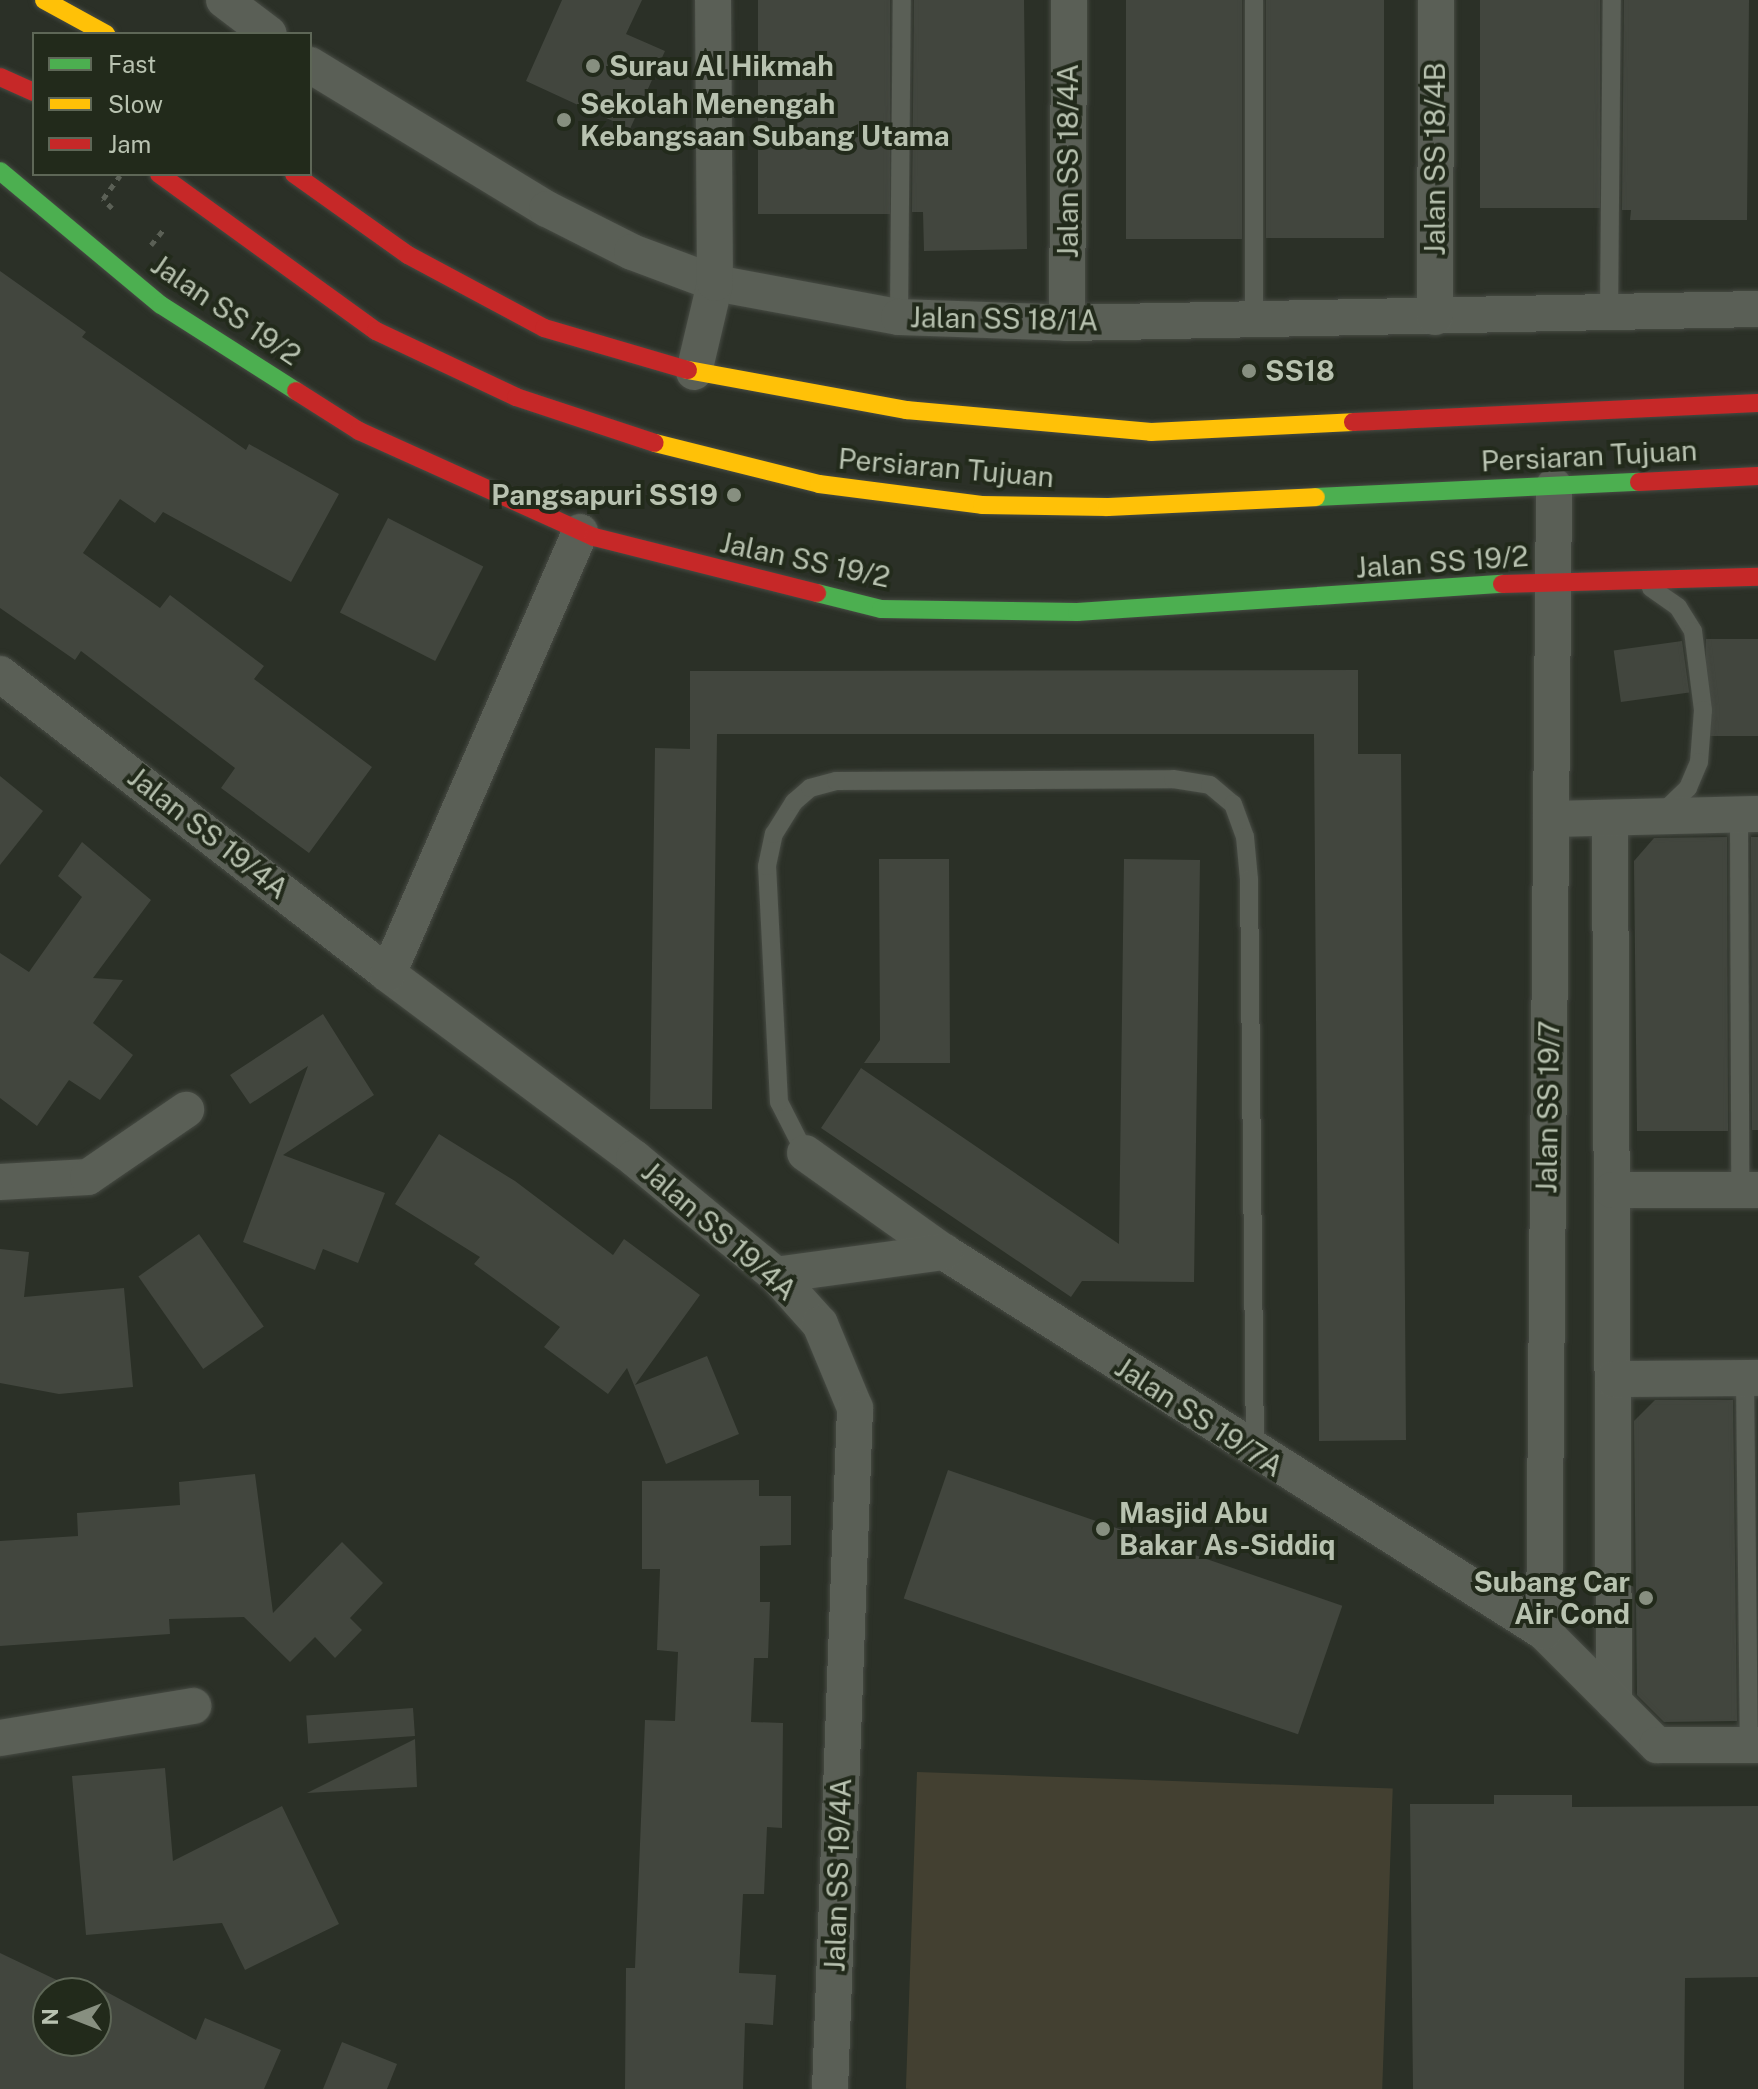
<!DOCTYPE html>
<html>
<head>
<meta charset="utf-8">
<style>
  body { margin:0 }
  #map { position:relative; width:1758px; height:2089px; overflow:hidden; background:#2b3027; font-family:"Public Sans",sans-serif }
  div>[style] { position:absolute }
  .green>* { inset:0; background:#434031; transform-origin:0 0 }
  .building>* { inset:0; background:#42463e; transform-origin:0 0 }
  .path>* { height:5px; margin-top:-2.5px; transform-origin:0; background:repeating-linear-gradient(90deg,#5b6056 0 6px,transparent 0 12px) }
  .roads { filter:drop-shadow(0 0 2px #474b44) drop-shadow(0 0 2px #474b44) }
  .lane>* { height:18px; margin:-9px; padding:0 9px; transform-origin:9px; border-radius:9px; background:#5a5f56 }
  .street>* { height:36px; margin:-18px; padding:0 18px; transform-origin:18px; border-radius:18px; background:#5a5f56 }
  .fast>* { height:18px; margin:-9px; padding:0 9px; transform-origin:9px; border-radius:9px; background:#4caf50 }
  .slow>* { height:18px; margin:-9px; padding:0 9px; transform-origin:9px; border-radius:9px; background:#ffc107 }
  .jam>* { height:18px; margin:-9px; padding:0 9px; transform-origin:9px; border-radius:9px; background:#c62828 }
  .dots>* { width:22px; height:22px; translate:-50% -50%; box-sizing:border-box; border:4px solid #222a1b; border-radius:50% }
  span { translate:-50% -50%; white-space:nowrap; text-align:center; line-height:1.15; -webkit-text-stroke:8px #222a1b; paint-order:stroke }
  .poi-label { font-size:28px; color:#b8c2b0; font-weight:700 }
  .left { translate:0 -50%; text-align:left }
  .right { translate:-100% -50%; text-align:right }
  .street-label { font-size:28px; color:#b8c2b0 }
  .legend { position:absolute; left:32px; top:32px; width:280px; height:144px; box-sizing:border-box; background:#222a1b; border:2px solid #5e6757; margin:0; padding:10px 14px; list-style:none; font-size:24px; color:#b8c2b0 }
  .legend li { display:flex; align-items:center; gap:16px; height:40px }
  .legend b { width:40px; border:2px solid #5e6757 }
  .north { position:absolute; left:32px; top:1977px; width:80px; height:80px; box-sizing:border-box; background:#222a1b; border:2px solid #5e6757; border-radius:50%; rotate:270deg; font-size:22px; font-weight:700; line-height:32px; text-align:center; color:#b8c2b0 }
  .north::after { content:''; display:block; margin:auto; width:28px; height:36px; background:#878f80; clip-path:polygon(50% 0,100% 100%,50% 72%,0 100%) }
</style>
</head>
<body>
<div id="map">
  <div class="green">
    <div style="left:917px;top:1772px;width:476px;height:317px;rotate:2deg"></div>
  </div>
  <div class="building">
    <div style="clip-path:polygon(562px 0,642px 0,626px 34px,665px 51px,630px 129px,526px 81px)"></div>
    <div style="left:758px;top:0;width:132px;height:214px"></div>
    <div style="clip-path:polygon(914px 0,1024px 0,1027px 249px,924px 251px,923px 212px,912px 212px)"></div>
    <div style="left:1126px;top:0;width:116px;height:239px"></div>
    <div style="left:1266px;top:0;width:118px;height:238px"></div>
    <div style="left:1480px;top:0;width:120px;height:208px"></div>
    <div style="clip-path:polygon(1624px 0,1749px 0,1747px 220px,1630px 220px,1631px 210px,1622px 210px)"></div>
    <div style="clip-path:polygon(0 271px,86px 332px,82px 337px,246px 450px,249px 444px,339px 494px,291px 582px,163px 512px,155px 523px,120px 499px,83px 553px,160px 608px,170px 595px,264px 666px,254px 679px,372px 767px,309px 853px,221px 788px,235px 768px,81px 651px,75px 660px,0 608px)"></div>
    <div style="left:388px;top:518px;width:107px;height:106px;rotate:27deg"></div>
    <div style="left:1758px;top:639px;width:97px;height:52px;rotate:90deg"></div>
    <div style="left:1682px;top:641px;width:52px;height:69px;rotate:82deg"></div>
    <div style="clip-path:polygon(1358px 670px,1358px 754px,1401px 754px,1406px 1440px,1319px 1441px,1314px 734px,717px 734px,712px 1109px,650px 1109px,655px 748px,690px 749px,690px 671px)"></div>
    <div style="clip-path:polygon(0 776px,43px 811px,0 865px)"></div>
    <div style="clip-path:polygon(1727px 837px,1728px 1131px,1637px 1131px,1634px 861px,1654px 838px)"></div>
    <div style="clip-path:polygon(1751px 837px,1758px 837px,1758px 1130px,1752px 1130px)"></div>
    <div style="clip-path:polygon(82px 842px,151px 900px,93px 978px,123px 980px,93px 1023px,133px 1055px,100px 1100px,69px 1080px,37px 1126px,0 1098px,0 953px,29px 972px,82px 897px,58px 876px)"></div>
    <div style="clip-path:polygon(879px 859px,949px 859px,950px 1063px,864px 1063px,880px 1040px)"></div>
    <div style="clip-path:polygon(1124px 859px,1200px 860px,1194px 1282px,1082px 1281px,1071px 1297px,821px 1128px,861px 1068px,1119px 1244px)"></div>
    <div style="clip-path:polygon(323px 1014px,374px 1095px,283px 1155px,385px 1193px,358px 1263px,323px 1249px,315px 1270px,243px 1242px,308px 1066px,250px 1104px,230px 1075px)"></div>
    <div style="clip-path:polygon(439px 1134px,515px 1181px,613px 1255px,624px 1239px,700px 1295px,635px 1385px,707px 1356px,739px 1434px,666px 1464px,627px 1368px,608px 1394px,544px 1347px,560px 1327px,474px 1264px,480px 1257px,395px 1204px)"></div>
    <div style="left:199px;top:1234px;width:113px;height:74px;rotate:55deg"></div>
    <div style="clip-path:polygon(0 1249px,29px 1252px,24px 1297px,124px 1288px,133px 1387px,59px 1394px,0 1383px)"></div>
    <div style="clip-path:polygon(1655px 1400px,1733px 1400px,1737px 1721px,1664px 1722px,1637px 1695px,1634px 1421px)"></div>
    <div style="left:948px;top:1470px;width:417px;height:136px;rotate:19deg"></div>
    <div style="clip-path:polygon(255px 1474px,273px 1613px,342px 1542px,383px 1583px,350px 1618px,362px 1630px,335px 1658px,315px 1637px,290px 1662px,244px 1617px,169px 1619px,170px 1634px,0 1646px,0 1541px,78px 1536px,77px 1513px,180px 1505px,179px 1482px)"></div>
    <div style="clip-path:polygon(759px 1480px,759px 1496px,791px 1496px,791px 1545px,760px 1546px,760px 1602px,770px 1602px,768px 1658px,754px 1658px,751px 1722px,783px 1723px,782px 1828px,767px 1827px,764px 1894px,743px 1894px,739px 1973px,776px 1975px,773px 2025px,745px 2023px,743px 2089px,625px 2089px,626px 1968px,635px 1968px,645px 1720px,675px 1721px,678px 1652px,657px 1650px,660px 1569px,642px 1569px,642px 1481px)"></div>
    <div style="left:413px;top:1708px;width:28px;height:107px;rotate:86deg"></div>
    <div style="clip-path:polygon(415px 1739px,417px 1787px,307px 1793px)"></div>
    <div style="clip-path:polygon(165px 1768px,173px 1861px,282px 1806px,339px 1924px,245px 1970px,222px 1923px,86px 1935px,72px 1776px)"></div>
    <div style="clip-path:polygon(1494px 1795px,1572px 1795px,1572px 1807px,1758px 1806px,1758px 1977px,1685px 1978px,1684px 2089px,1413px 2089px,1410px 1804px,1494px 1804px)"></div>
    <div style="clip-path:polygon(0 1953px,84px 1993px,48px 1993px,48px 2041px,96px 2041px,96px 1993px,91px 1993px,90px 1983px,196px 2040px,205px 2018px,281px 2050px,264px 2089px,0 2089px)"></div>
    <div style="clip-path:polygon(342px 2042px,397px 2064px,387px 2089px,323px 2089px)"></div>
  </div>
  <div class="path">
    <div style="left:112px;top:208px;width:13px;rotate:-135deg"></div>
    <div style="left:103px;top:199px;width:29px;rotate:-54deg"></div>
    <div style="left:151px;top:245px;width:22px;rotate:-51deg"></div>
  </div>
  <div class="roads">
    <div class="lane">
      <div style="left:1254px;top:0;width:320px;rotate:90deg"></div>
      <div style="left:1609px;top:315px;width:315px;rotate:-89.5deg"></div>
      <div style="left:899px;top:317px;width:317px;rotate:-89.5deg"></div>
      <div style="left:1651px;top:588px;width:33px;rotate:35deg"></div>
      <div style="left:1678px;top:607px;width:28px;rotate:58deg"></div>
      <div style="left:1693px;top:631px;width:80px;rotate:82.8deg"></div>
      <div style="left:1703px;top:710px;width:52px;rotate:94.4deg"></div>
      <div style="left:1699px;top:762px;width:28px;rotate:113deg"></div>
      <div style="left:1688px;top:788px;width:36px;rotate:136deg"></div>
      <div style="left:1739px;top:814px;width:376px;rotate:89.8deg"></div>
      <div style="left:805px;top:1153px;width:57px;rotate:-117deg"></div>
      <div style="left:779px;top:1102px;width:236px;rotate:-92.9deg"></div>
      <div style="left:767px;top:866px;width:33px;rotate:-78deg"></div>
      <div style="left:774px;top:834px;width:38px;rotate:-58deg"></div>
      <div style="left:794px;top:802px;width:21px;rotate:-41deg"></div>
      <div style="left:810px;top:788px;width:27px;rotate:-15deg"></div>
      <div style="left:836px;top:781px;width:337px;rotate:-0.3deg"></div>
      <div style="left:1173px;top:779px;width:37px;rotate:9deg"></div>
      <div style="left:1210px;top:785px;width:30px;rotate:40deg"></div>
      <div style="left:1233px;top:804px;width:35px;rotate:70deg"></div>
      <div style="left:1245px;top:837px;width:42px;rotate:84.6deg"></div>
      <div style="left:1249px;top:879px;width:571px;rotate:89.4deg"></div>
      <div style="left:1745px;top:1378px;width:367px;rotate:89.4deg"></div>
    </div>
    <div class="street">
      <div style="left:224px;top:0;width:56px;rotate:37.1deg"></div>
      <div style="left:310px;top:65px;width:277px;rotate:31.3deg"></div>
      <div style="left:547px;top:209px;width:95px;rotate:26.8deg"></div>
      <div style="left:632px;top:252px;width:89px;rotate:20.5deg"></div>
      <div style="left:715px;top:283px;width:187px;rotate:10.5deg"></div>
      <div style="left:899px;top:317px;width:168px;rotate:2deg"></div>
      <div style="left:1067px;top:323px;width:691px;rotate:-1.16deg"></div>
      <div style="left:1435px;top:317px;width:317px;rotate:-89.8deg"></div>
      <div style="left:1067px;top:323px;width:323px;rotate:-89.6deg"></div>
      <div style="left:694px;top:372px;width:91px;rotate:-76.7deg"></div>
      <div style="left:715px;top:283px;width:283px;rotate:-90.4deg"></div>
      <div style="left:0;top:674px;width:490px;rotate:37.7deg"></div>
      <div style="left:388px;top:974px;width:307px;rotate:36.8deg"></div>
      <div style="left:634px;top:1158px;width:184px;rotate:39.5deg"></div>
      <div style="left:776px;top:1275px;width:66px;rotate:48.1deg"></div>
      <div style="left:820px;top:1324px;width:91px;rotate:67.4deg"></div>
      <div style="left:855px;top:1408px;width:681px;rotate:92.1deg"></div>
      <div style="left:1610px;top:818px;width:884px;rotate:89.74deg"></div>
      <div style="left:1551px;top:819px;width:207px;rotate:-1.4deg"></div>
      <div style="left:388px;top:974px;width:482px;rotate:-66.5deg"></div>
      <div style="left:805px;top:1153px;width:171px;rotate:35.5deg"></div>
      <div style="left:944px;top:1252px;width:710px;rotate:32.35deg"></div>
      <div style="left:1544px;top:1632px;width:160px;rotate:45deg"></div>
      <div style="left:1657px;top:1745px;width:101px"></div>
      <div style="left:0;top:1182px;width:88px;rotate:-3.3deg"></div>
      <div style="left:88px;top:1177px;width:119px;rotate:-34.4deg"></div>
      <div style="left:1612px;top:1190px;width:146px"></div>
      <div style="left:776px;top:1275px;width:170px;rotate:-7.8deg"></div>
      <div style="left:1613px;top:1379px;width:145px;rotate:-0.4deg"></div>
      <div style="left:1544px;top:1632px;width:1146px;rotate:-89.5deg"></div>
      <div style="left:0;top:1738px;width:196px;rotate:-9.4deg"></div>
    </div>
    <div class="fast">
      <div style="left:0;top:171px;width:209px;rotate:39.8deg"></div>
      <div style="left:161px;top:305px;width:160px;rotate:32.5deg"></div>
      <div style="left:1316px;top:497px;width:323px;rotate:-2.7deg"></div>
      <div style="left:817px;top:593px;width:66px;rotate:14deg"></div>
      <div style="left:881px;top:609px;width:196px;rotate:0.9deg"></div>
      <div style="left:1077px;top:612px;width:426px;rotate:-3.8deg"></div>
    </div>
    <div class="slow">
      <div style="left:44px;top:0;width:71px;rotate:28.7deg"></div>
      <div style="left:688px;top:370px;width:222px;rotate:10.4deg"></div>
      <div style="left:906px;top:410px;width:246px;rotate:5.1deg"></div>
      <div style="left:1151px;top:432px;width:202px;rotate:-2.8deg"></div>
      <div style="left:655px;top:443px;width:169px;rotate:14deg"></div>
      <div style="left:819px;top:484px;width:164px;rotate:7.3deg"></div>
      <div style="left:982px;top:505px;width:125px;rotate:0.9deg"></div>
      <div style="left:1107px;top:507px;width:209px;rotate:-2.7deg"></div>
    </div>
    <div class="jam">
      <div style="left:0;top:77px;width:37px;rotate:24deg"></div>
      <div style="left:159px;top:174px;width:268px;rotate:35.9deg"></div>
      <div style="left:376px;top:331px;width:155px;rotate:25.2deg"></div>
      <div style="left:516px;top:397px;width:146px;rotate:18.3deg"></div>
      <div style="left:294px;top:174px;width:140px;rotate:35.4deg"></div>
      <div style="left:408px;top:255px;width:154px;rotate:28.2deg"></div>
      <div style="left:544px;top:328px;width:150px;rotate:16.3deg"></div>
      <div style="left:296px;top:391px;width:75px;rotate:32.4deg"></div>
      <div style="left:359px;top:431px;width:258px;rotate:24.3deg"></div>
      <div style="left:594px;top:537px;width:230px;rotate:14.1deg"></div>
      <div style="left:1353px;top:422px;width:405px;rotate:-2.7deg"></div>
      <div style="left:1639px;top:482px;width:119px;rotate:-2.9deg"></div>
      <div style="left:1502px;top:584px;width:256px;rotate:-1.6deg"></div>
    </div>
  </div>
  <div class="dots">
    <div style="left:593px;top:66px;background:#878f80"></div>
    <div style="left:564px;top:120px;background:#878f80"></div>
    <div style="left:1249px;top:371px;background:#878f80"></div>
    <div style="left:734px;top:495px;background:#878f80"></div>
    <div style="left:1103px;top:1529px;background:#878f80"></div>
    <div style="left:1646px;top:1598px;background:#878f80"></div>
  </div>
  <div class="poi-label">
    <span class="left" style="left:609px;top:66px">Surau Al Hikmah</span>
    <span class="left" style="left:580px;top:120px">Sekolah Menengah<br>Kebangsaan Subang Utama</span>
    <span class="left" style="left:1265px;top:371px">SS18</span>
    <span class="right" style="left:718px;top:495px">Pangsapuri SS19</span>
    <span class="left" style="left:1119px;top:1529px">Masjid Abu<br>Bakar As-Siddiq</span>
    <span class="right" style="left:1630px;top:1598px">Subang Car<br>Air Cond</span>
  </div>
  <div class="street-label">
    <span style="left:1435px;top:159px;rotate:-90deg">Jalan SS 18/4B</span>
    <span style="left:1068px;top:161px;rotate:-90deg">Jalan SS 18/4A</span>
    <span style="left:226px;top:310px;rotate:34deg">Jalan SS 19/2</span>
    <span style="left:1004px;top:319px;rotate:1deg">Jalan SS 18/1A</span>
    <span style="left:1589px;top:456px;rotate:-3deg">Persiaran Tujuan</span>
    <span style="left:946px;top:468px;rotate:5deg">Persiaran Tujuan</span>
    <span style="left:805px;top:560px;rotate:12deg">Jalan SS 19/2</span>
    <span style="left:1442px;top:562px;rotate:-4deg">Jalan SS 19/2</span>
    <span style="left:208px;top:833px;rotate:38deg">Jalan SS 19/4A</span>
    <span style="left:1548px;top:1107px;rotate:-89deg">Jalan SS 19/7</span>
    <span style="left:719px;top:1231px;rotate:41deg">Jalan SS 19/4A</span>
    <span style="left:1199px;top:1417px;rotate:33deg">Jalan SS 19/7A</span>
    <span style="left:838px;top:1875px;rotate:-88deg">Jalan SS 19/4A</span>
  </div>
  <ul class="legend">
  <li><b style="height:10px;background:#4caf50"></b>Fast</li>
  <li><b style="height:10px;background:#ffc107"></b>Slow</li>
  <li><b style="height:10px;background:#c62828"></b>Jam</li>
  </ul>
  <div class="north">N</div>
</div>
</body>
</html>
